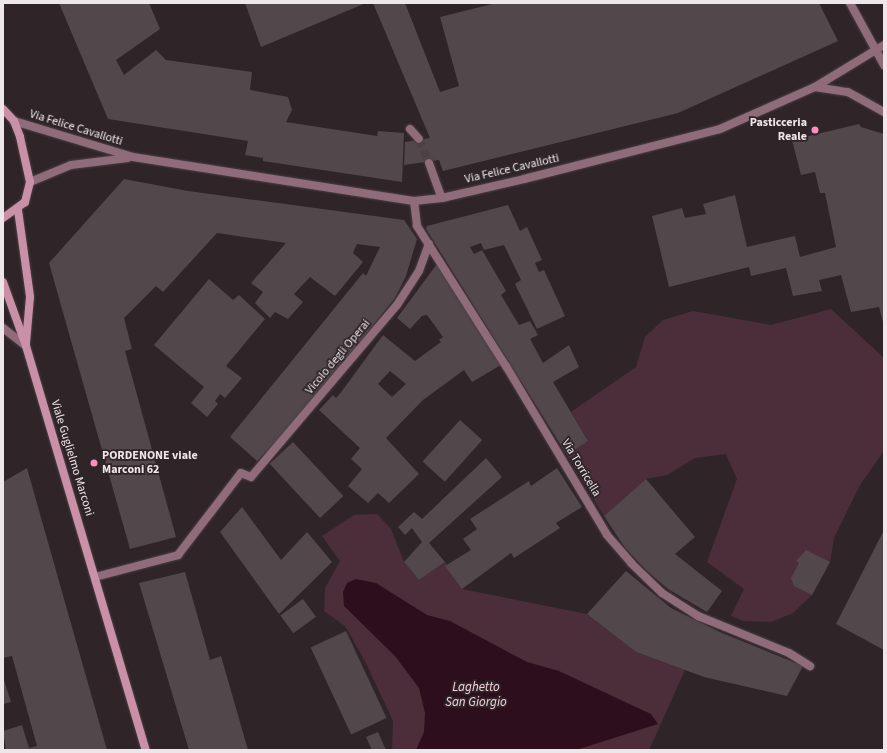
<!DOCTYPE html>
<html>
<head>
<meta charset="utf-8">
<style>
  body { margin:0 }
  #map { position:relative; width:887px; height:753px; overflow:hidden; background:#2f2529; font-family:"Source Sans 3",sans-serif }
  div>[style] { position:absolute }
  .green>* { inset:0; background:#4b2e3a }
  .water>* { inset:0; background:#2c0e1c }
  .building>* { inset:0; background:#52474b; transform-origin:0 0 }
  .street-tunnel>* { height:8px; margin-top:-4px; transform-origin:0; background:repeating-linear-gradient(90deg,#4c4246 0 8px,transparent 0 12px) }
  .roads { filter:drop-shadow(0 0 1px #4a4044) drop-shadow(0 0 1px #4a4044) }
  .lane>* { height:8px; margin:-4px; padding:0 4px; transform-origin:4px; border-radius:4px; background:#906b79 }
  .street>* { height:8px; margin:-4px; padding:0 4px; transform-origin:4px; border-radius:4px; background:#906b79 }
  .secondary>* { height:8px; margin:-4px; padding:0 4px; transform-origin:4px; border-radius:4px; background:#ca90a7 }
  .dots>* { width:11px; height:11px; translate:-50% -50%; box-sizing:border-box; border:2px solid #2f2529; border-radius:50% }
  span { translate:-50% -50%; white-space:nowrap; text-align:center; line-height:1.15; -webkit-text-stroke:3.5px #2f2529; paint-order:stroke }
  .poi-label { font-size:12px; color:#eee7e9; font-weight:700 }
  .right { translate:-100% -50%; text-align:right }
  .left { translate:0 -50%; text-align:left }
  .street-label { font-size:12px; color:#eee7e9 }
  .water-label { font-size:13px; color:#f9d0df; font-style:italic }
  .frame { position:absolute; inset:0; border:4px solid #eee7e9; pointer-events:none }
</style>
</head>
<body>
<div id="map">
  <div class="green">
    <div style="clip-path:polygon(831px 309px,884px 358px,884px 451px,860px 485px,834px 538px,830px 562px,812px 595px,793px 613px,771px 622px,744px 621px,731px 616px,744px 589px,707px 562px,737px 479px,726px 454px,695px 458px,667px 475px,646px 479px,604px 516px,567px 455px,588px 441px,571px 412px,636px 367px,645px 337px,663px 320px,693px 311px,771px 325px)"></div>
    <div style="clip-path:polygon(377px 514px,391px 529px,404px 562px,419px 580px,445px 562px,462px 589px,587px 614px,636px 652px,685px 670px,649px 750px,392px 750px,393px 721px,366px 663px,345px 626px,324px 611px,325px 588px,340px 561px,322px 536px,354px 515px)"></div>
  </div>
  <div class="water">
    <div style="clip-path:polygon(356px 579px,376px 583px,427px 615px,450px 621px,527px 662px,559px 671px,640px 709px,651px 714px,658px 724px,576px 750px,416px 750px,424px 732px,425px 713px,419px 688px,395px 656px,344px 606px,343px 592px,347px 583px)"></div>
  </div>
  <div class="building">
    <div style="clip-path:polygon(59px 3px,149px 3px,160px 29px,116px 60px,124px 75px,156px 50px,166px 60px,252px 72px,250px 90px,288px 97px,292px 110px,286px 122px,377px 136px,378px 131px,404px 133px,402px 182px,263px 161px,263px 158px,245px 155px,248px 141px,108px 119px)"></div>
    <div style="clip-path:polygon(245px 3px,366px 3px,261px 47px)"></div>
    <div style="clip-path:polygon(373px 3px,405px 3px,440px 92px,459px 86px,440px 17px,496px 3px,819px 3px,838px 41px,678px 113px,443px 171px,439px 160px,404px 165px,405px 142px,430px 138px)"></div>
    <div style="clip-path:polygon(859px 124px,861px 127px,884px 134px,884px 326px,879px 307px,851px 312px,841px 275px,819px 280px,822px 291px,793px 296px,786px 268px,751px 276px,749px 267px,669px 287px,652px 216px,682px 208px,685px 218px,706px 214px,703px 204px,735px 195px,747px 247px,795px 236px,800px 257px,836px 247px,825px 193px,820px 193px,815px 172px,801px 175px,792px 140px)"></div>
    <div style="clip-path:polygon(124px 179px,188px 191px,404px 220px,417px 239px,406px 276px,395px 298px,289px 430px,257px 461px,230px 437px,363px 273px,366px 276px,380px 247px,357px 244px,353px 253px,363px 262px,335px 296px,310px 277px,294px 294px,303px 302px,288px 319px,275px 312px,270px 318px,255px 303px,263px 292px,251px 283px,286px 243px,217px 233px,163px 292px,156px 286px,124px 318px,132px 349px,125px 351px,176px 537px,130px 549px,49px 263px)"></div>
    <div style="clip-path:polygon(508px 205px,520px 231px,527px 227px,542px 260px,535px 263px,539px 272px,544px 270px,565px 316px,537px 329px,515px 284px,521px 280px,504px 245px,484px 250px,481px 243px,470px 247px,474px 254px,482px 250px,506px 291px,501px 295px,519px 325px,530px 321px,538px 335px,530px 339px,543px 363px,569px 345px,579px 367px,553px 382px,588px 441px,567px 455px,426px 229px,427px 226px)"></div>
    <div style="clip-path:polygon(evenodd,437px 264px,501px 365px,472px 382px,464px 370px,423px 400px,386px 438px,419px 474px,389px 503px,378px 493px,368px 503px,348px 486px,362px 469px,351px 459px,360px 448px,319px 410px,333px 395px,336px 398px,342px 391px,383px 335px,415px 361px,441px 342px,439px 340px,443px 337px,427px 315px,422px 316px,410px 329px,397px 318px,437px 264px,390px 371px,406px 384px,392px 397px,378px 384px,390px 371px)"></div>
    <div style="clip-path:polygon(209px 279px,233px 300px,239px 295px,265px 319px,226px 366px,242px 378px,225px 398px,220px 394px,215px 401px,218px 404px,207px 417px,191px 403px,204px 387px,154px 345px)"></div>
    <div style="left:460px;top:420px;width:30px;height:56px;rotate:42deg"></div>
    <div style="left:293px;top:442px;width:74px;height:32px;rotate:47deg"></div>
    <div style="clip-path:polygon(486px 458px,502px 477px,429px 543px,445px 562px,419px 580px,404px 562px,422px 542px,412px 528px,405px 535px,398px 527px,414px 512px,422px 519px)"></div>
    <div style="clip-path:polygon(27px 468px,68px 613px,107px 750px,6px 750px,3px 731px,22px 725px,29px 748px,37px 746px,12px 656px,3px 658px,3px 482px)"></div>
    <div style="clip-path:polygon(557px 468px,582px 507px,556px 523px,560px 528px,514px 558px,511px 553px,462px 589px,445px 566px,471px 550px,463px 539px,477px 529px,470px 519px,529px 481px,531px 486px)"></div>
    <div style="clip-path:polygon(646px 479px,695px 537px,675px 554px,722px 591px,707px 612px,668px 589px,647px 571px,625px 548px,604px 516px)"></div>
    <div style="clip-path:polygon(242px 507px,281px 560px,307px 532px,332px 562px,279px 614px,220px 532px)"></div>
    <div style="clip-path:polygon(884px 530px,884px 650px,836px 624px)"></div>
    <div style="clip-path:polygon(806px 550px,830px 562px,812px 595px,794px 586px,791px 578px,799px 563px,796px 561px)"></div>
    <div style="clip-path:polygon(626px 571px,671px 608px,722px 633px,803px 666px,787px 696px,704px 677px,636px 652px,587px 614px)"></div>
    <div style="clip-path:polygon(185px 572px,210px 660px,221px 656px,248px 750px,189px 750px,139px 583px)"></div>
    <div style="left:303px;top:599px;width:22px;height:28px;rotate:54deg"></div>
    <div style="left:346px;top:631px;width:96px;height:39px;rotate:65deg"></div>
    <div style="clip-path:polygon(3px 677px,11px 702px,3px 704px)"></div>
    <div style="clip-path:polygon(378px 732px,386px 750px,372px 750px,366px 737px)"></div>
  </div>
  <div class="street-tunnel">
    <div style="left:419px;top:139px;width:26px;rotate:67deg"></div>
  </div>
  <div class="roads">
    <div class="lane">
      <div style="left:95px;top:577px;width:86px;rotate:-14.8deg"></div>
      <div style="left:178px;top:555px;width:103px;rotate:-52.5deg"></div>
      <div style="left:241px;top:473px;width:11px;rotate:22deg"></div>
    </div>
    <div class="street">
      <div style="left:850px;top:3px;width:71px;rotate:61.3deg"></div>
      <div style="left:815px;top:87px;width:33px;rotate:9deg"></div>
      <div style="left:848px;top:92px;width:41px;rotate:29.1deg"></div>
      <div style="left:14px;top:121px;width:124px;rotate:16.8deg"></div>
      <div style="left:133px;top:157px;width:284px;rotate:8.9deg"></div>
      <div style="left:414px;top:201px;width:28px;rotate:-6deg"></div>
      <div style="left:442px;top:198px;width:84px;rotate:-13deg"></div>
      <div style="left:524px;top:179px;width:202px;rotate:-14.3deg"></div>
      <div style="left:720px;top:129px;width:104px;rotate:-23.9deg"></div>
      <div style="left:815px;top:87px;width:81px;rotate:-31.3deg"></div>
      <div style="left:410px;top:129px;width:13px;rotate:48deg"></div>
      <div style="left:429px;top:163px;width:37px;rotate:70deg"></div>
      <div style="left:30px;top:182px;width:44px;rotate:-22.5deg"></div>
      <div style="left:71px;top:165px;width:57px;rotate:-7deg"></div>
      <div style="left:414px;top:201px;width:25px;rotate:83deg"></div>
      <div style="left:417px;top:226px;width:166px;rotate:57.6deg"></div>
      <div style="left:506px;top:366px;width:197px;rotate:59.1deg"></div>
      <div style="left:607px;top:535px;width:37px;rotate:49deg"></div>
      <div style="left:631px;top:563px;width:43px;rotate:44.1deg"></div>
      <div style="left:662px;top:593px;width:43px;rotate:32.6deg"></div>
      <div style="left:698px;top:616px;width:98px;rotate:22.1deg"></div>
      <div style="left:789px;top:653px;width:25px;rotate:32deg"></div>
      <div style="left:3px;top:328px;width:29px;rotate:38deg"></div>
      <div style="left:251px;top:477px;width:226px;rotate:-49.7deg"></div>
      <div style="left:397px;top:305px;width:40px;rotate:-57.1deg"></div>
      <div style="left:419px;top:271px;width:29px;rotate:-70deg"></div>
    </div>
    <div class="secondary">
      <div style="left:3px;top:109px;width:16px;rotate:47deg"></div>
      <div style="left:14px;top:121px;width:17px;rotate:69deg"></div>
      <div style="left:20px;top:137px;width:46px;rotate:77.5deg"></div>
      <div style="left:30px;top:182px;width:21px;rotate:104deg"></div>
      <div style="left:25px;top:202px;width:27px;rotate:144deg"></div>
      <div style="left:18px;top:210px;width:88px;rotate:82.1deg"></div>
      <div style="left:30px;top:297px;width:46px;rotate:95deg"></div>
      <div style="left:3px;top:282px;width:68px;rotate:70.2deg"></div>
      <div style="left:26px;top:346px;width:421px;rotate:73.5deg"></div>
    </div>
  </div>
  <div class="dots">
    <div style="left:815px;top:130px;background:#fe8ebe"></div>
    <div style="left:94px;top:463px;background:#fe8ebe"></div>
  </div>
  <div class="poi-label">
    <span class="right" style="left:807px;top:130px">Pasticceria<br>Reale</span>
    <span class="left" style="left:102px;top:463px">PORDENONE viale<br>Marconi 62</span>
  </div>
  <div class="street-label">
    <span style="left:76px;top:128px;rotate:17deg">Via Felice Cavallotti</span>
    <span style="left:512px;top:169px;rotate:-13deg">Via Felice Cavallotti</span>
    <span style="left:338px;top:357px;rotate:-50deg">Vicolo degli Operai</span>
    <span style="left:72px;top:458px;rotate:73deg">Viale Guglielmo Marconi</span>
    <span style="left:581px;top:468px;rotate:59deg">Via Torricella</span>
  </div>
  <div class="water-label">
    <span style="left:476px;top:695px">Laghetto<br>San Giorgio</span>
  </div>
  <div class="frame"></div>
</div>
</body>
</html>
